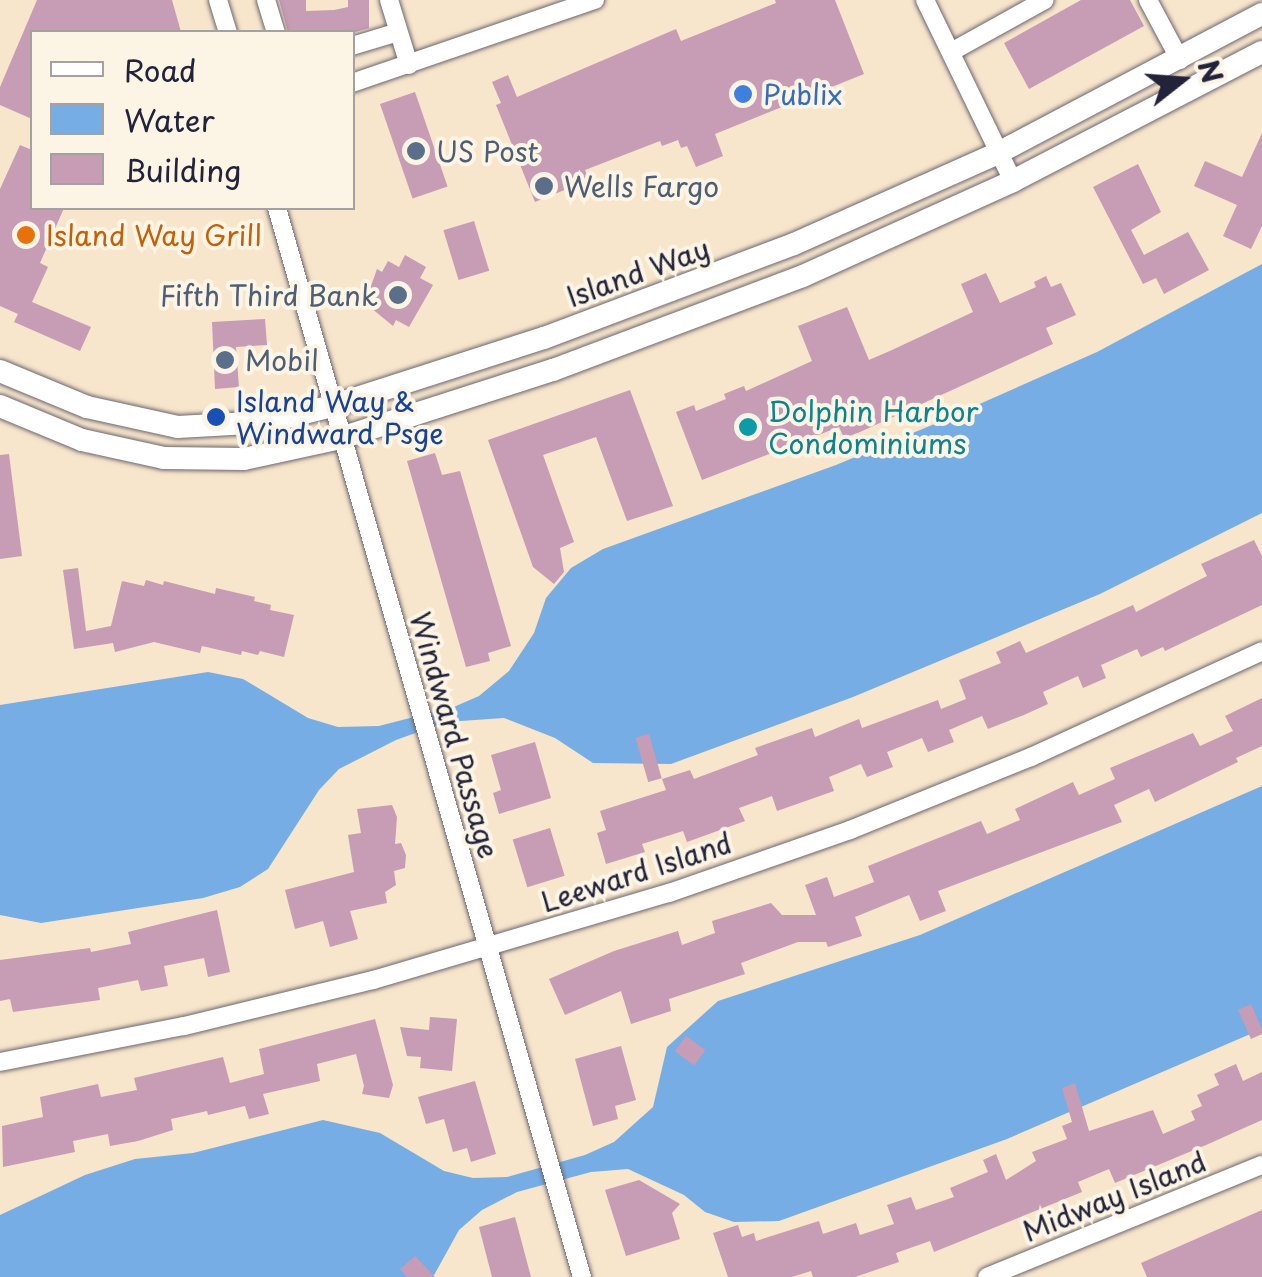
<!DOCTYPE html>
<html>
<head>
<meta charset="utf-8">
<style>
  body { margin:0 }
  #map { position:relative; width:1262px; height:1277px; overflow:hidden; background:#f7e5cc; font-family:"Playpen Sans",sans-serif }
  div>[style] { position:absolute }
  .water>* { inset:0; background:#76ade5 }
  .building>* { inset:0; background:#c79cb5; transform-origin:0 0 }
  .roads { filter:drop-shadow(0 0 2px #6d666e) drop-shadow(0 0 2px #6d666e) }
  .minor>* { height:18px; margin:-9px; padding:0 9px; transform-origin:9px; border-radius:9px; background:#fff }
  .tertiary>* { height:22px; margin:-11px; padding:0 11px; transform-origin:11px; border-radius:11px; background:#fff }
  .dots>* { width:28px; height:28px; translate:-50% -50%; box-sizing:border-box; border:5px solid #fcf5e5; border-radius:50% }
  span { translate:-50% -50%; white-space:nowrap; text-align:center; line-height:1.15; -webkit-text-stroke:8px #fcf5e5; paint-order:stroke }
  .shop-label { font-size:28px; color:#366cbe }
  .left { translate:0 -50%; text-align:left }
  .service-label { font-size:28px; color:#4e5e75 }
  .right { translate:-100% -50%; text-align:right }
  .food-label { font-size:28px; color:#c56008 }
  .street-label { font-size:28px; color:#22223b }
  .transit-label { font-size:28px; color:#164399 }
  .culture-label { font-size:28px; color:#0d838f }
  .legend { position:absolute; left:30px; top:30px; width:325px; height:180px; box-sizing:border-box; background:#fcf5e5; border:2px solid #a5a1a1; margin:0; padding:12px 18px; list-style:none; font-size:30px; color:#22223b }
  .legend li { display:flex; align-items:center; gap:20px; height:50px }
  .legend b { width:50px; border:2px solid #a5a1a1 }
  .north { position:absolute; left:1132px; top:30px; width:100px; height:100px; -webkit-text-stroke:8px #fcf5e5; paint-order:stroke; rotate:73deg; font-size:28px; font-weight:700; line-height:40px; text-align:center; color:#22223b }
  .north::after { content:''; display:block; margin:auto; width:35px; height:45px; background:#22223b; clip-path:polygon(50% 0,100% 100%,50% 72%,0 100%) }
</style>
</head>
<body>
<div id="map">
  <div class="water">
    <div style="clip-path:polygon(1262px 264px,1262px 513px,1100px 594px,853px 697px,671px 764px,593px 763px,555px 738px,504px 718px,446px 722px,396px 740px,339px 769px,319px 790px,268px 869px,240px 887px,203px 898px,41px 923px,0 915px,0 705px,208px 672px,243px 679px,308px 718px,338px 727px,379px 726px,456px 706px,479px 696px,509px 671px,534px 633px,546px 598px,571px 568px,603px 549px,836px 465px,932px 425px,1097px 352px)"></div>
    <div style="clip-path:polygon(1262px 786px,1262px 1029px,1007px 1139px,779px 1221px,734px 1222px,705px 1212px,684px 1195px,628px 1169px,591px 1172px,517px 1192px,482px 1210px,459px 1230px,433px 1277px,0 1277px,0 1215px,85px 1175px,135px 1159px,193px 1153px,323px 1120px,380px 1133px,444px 1171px,473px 1178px,507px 1177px,585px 1155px,614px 1142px,653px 1107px,667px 1047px,718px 1001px,920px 935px)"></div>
  </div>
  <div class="building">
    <div style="clip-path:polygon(37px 0,172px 0,181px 32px,32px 32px,32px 119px,0 105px,0 87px)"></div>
    <div style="clip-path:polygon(279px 0,306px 0,306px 11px,334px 10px,348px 7px,348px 0,369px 0,369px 28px,352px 33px,288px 32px)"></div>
    <div style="clip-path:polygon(775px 0,835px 0,864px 74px,715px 134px,723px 156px,696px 167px,687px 146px,681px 148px,678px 140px,662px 146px,660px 141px,585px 170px,589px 180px,535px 202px,496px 105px,501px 103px,492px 82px,508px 75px,517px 97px,676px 29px,681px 41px,776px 3px)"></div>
    <div style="clip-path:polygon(1081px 0,1130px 0,1144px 26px,1029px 89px,1004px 43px)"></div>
    <div style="left:415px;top:92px;width:100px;height:37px;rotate:71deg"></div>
    <div style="clip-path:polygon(1262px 133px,1262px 226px,1251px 249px,1223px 236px,1237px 205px,1194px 186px,1205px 161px,1242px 177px)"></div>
    <div style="clip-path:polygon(20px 145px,32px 150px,32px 208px,64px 208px,40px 263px,48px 267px,32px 302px,91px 327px,80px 351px,14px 322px,18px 314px,0 306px,0 189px)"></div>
    <div style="clip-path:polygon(1138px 164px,1161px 212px,1131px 230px,1144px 255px,1188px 232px,1209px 270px,1164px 294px,1156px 278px,1143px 284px,1093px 187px)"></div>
    <div style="left:474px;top:221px;width:52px;height:32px;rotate:73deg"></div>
    <div style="clip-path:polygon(405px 255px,426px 267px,420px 278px,433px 285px,409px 327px,396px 320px,393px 326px,365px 303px,377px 269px,382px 272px,388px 261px,399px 267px)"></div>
    <div style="clip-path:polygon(986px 273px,1000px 303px,1036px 287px,1034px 282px,1046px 276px,1051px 287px,1061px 283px,1076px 315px,1046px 328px,1053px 344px,860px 432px,844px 438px,839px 427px,702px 480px,676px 412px,694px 405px,696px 411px,726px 399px,724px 394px,744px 386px,746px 391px,812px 361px,798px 326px,847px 307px,869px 360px,892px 350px,973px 312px,961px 284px)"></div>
    <div style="clip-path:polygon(265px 319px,267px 345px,236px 347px,239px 387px,215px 389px,212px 322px)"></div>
    <div style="clip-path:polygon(630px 390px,673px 506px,627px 521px,596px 437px,543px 455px,574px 542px,560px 548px,564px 572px,554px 584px,533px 567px,488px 440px)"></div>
    <div style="clip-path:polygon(435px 453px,442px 475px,460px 471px,511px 646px,488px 653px,490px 661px,466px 667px,407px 461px)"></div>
    <div style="clip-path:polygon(9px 454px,22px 556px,0 559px,0 455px)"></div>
    <div style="clip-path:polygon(1254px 540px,1262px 556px,1262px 605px,1165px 651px,1163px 647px,1141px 657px,1137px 649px,1101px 665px,1106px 678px,1083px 688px,1078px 676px,1043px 692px,1048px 704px,1024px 715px,988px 729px,982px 716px,949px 730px,954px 742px,928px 752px,922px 738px,887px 752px,893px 767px,867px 777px,861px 764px,829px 777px,834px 791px,777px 811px,772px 796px,739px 808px,745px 821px,687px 842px,683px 831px,642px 844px,645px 852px,606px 864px,597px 833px,606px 830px,600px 811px,666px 790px,662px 779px,690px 770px,694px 779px,758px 755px,755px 748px,812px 728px,815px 737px,859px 719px,862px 728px,938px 700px,941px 709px,966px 699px,959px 680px,1001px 663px,996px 652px,1020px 641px,1026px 653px,1133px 605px,1136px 612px,1207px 576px,1201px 564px)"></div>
    <div style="clip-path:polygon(78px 568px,86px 631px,111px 626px,122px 581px,144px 586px,146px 580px,163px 585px,164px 581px,215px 594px,216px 588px,255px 597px,254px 601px,271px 605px,270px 610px,294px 615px,284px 657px,260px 651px,258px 655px,242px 651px,241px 655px,202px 646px,200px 653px,154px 642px,115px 652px,113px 643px,74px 649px,63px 570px)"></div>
    <div style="clip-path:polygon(1262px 698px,1262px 746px,1236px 758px,1238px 762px,1155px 802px,1149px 789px,1114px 805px,1122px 822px,938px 891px,946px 911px,920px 921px,909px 895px,855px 917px,862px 936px,828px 947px,826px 942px,798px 942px,741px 963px,745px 974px,669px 999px,671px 1011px,631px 1024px,621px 991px,565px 1015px,549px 979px,614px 951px,678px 931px,682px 945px,715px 933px,712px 921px,771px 903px,782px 915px,816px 915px,805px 885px,827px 877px,834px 897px,874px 882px,868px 866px,981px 821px,987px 834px,1020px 820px,1015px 809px,1073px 782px,1079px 795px,1115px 779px,1110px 768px,1193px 733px,1200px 746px,1233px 731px,1225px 716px)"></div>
    <div style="left:649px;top:734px;width:46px;height:14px;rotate:74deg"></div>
    <div style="clip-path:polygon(535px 742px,551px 798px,499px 814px,493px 793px,501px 790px,491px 755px)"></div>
    <div style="clip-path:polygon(392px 805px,397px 817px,395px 844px,401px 843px,406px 855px,405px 868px,394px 871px,396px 885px,385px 892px,387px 903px,350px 911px,358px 939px,330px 947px,323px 921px,295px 929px,285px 890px,354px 872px,348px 835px,361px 833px,357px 809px)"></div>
    <div style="left:550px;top:828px;width:50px;height:39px;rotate:73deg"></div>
    <div style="clip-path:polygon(217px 910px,230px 972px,208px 977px,204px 958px,164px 966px,168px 986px,141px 991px,138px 980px,98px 988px,100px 1000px,13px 1012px,10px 999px,0 1001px,0 960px,90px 948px,91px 952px,131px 944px,128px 932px)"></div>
    <div style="clip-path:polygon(1251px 1004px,1262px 1029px,1262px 1034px,1251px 1039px,1238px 1010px)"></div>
    <div style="clip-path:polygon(430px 1017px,457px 1019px,452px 1071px,420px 1068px,421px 1057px,407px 1056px,400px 1027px,429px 1030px)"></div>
    <div style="clip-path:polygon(375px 1019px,393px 1085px,389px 1098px,362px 1094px,364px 1086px,356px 1054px,317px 1064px,320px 1081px,263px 1094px,269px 1114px,249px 1119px,245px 1106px,208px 1115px,207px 1111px,171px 1119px,173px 1130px,138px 1141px,110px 1146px,108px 1134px,73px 1141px,75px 1152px,3px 1167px,2px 1126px,43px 1117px,40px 1097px,98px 1084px,101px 1097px,137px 1090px,134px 1078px,223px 1057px,230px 1083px,264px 1074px,259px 1049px)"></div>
    <div style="left:686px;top:1036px;width:24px;height:19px;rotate:36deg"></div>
    <div style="clip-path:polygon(621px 1046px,636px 1100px,615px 1106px,618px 1119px,593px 1126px,575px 1059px)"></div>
    <div style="clip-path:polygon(1236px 1064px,1243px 1081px,1262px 1072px,1262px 1120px,1206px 1145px,1115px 1183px,1109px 1169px,1078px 1182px,1082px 1192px,934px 1252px,930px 1241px,896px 1253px,899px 1262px,855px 1277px,813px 1277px,811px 1271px,792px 1277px,728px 1277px,713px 1233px,738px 1225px,742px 1237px,754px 1233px,756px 1241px,819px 1221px,823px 1234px,856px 1223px,860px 1235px,894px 1224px,887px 1205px,911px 1197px,916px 1210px,954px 1197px,950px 1188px,988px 1172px,983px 1160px,996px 1154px,1006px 1180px,1036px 1161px,1032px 1152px,1067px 1139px,1062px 1126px,1072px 1122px,1062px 1088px,1075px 1083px,1089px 1131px,1153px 1110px,1163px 1134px,1195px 1120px,1191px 1111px,1202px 1106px,1197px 1095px,1219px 1085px,1214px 1074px)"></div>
    <div style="clip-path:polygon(475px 1081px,496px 1154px,471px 1162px,467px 1148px,453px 1152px,444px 1119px,426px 1124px,418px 1097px)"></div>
    <div style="clip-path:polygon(639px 1180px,680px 1204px,672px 1213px,680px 1239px,626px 1256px,605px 1190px)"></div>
    <div style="clip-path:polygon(1262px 1210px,1262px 1277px,1147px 1277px,1141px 1263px)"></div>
    <div style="clip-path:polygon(515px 1217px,531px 1277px,492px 1277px,479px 1227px)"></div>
    <div style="clip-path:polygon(415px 1256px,435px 1277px,407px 1277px,400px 1269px)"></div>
  </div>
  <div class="roads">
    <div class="minor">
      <div style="left:218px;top:0;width:34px;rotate:73deg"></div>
      <div style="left:266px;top:0;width:34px;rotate:73deg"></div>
      <div style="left:389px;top:0;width:68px;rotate:72.9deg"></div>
      <div style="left:925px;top:0;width:201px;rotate:64.1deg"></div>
      <div style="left:1148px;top:0;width:68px;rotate:61.9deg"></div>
      <div style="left:352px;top:46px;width:48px;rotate:-16.9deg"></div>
      <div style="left:951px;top:52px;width:107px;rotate:-29deg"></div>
      <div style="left:352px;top:83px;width:257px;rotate:-18.9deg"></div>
      <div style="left:277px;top:208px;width:1112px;rotate:74.08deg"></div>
      <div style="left:0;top:1062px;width:187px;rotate:-11.1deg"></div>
      <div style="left:184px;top:1026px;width:195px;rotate:-13.7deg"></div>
      <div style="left:373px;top:980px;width:309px;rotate:-16.4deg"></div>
      <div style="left:669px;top:893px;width:192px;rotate:-19.2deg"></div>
      <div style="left:850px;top:830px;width:195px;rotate:-22deg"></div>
      <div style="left:1031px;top:757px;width:254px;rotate:-24.6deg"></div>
      <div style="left:987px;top:1277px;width:297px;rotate:-22.2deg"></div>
    </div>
    <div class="tertiary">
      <div style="left:0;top:371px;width:94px;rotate:22.5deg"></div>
      <div style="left:87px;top:407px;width:93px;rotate:12.4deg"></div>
      <div style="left:178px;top:427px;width:89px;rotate:-3.2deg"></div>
      <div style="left:267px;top:422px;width:67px;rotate:-13.8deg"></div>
      <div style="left:332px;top:406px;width:223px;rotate:-17.8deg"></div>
      <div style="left:544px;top:338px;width:267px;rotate:-20.6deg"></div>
      <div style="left:794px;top:244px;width:223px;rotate:-24deg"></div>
      <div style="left:998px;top:153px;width:298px;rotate:-27.8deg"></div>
      <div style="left:0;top:406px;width:89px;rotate:22.5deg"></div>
      <div style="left:82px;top:440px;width:84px;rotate:12.4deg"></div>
      <div style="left:164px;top:458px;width:80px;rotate:0.7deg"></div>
      <div style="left:244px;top:459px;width:99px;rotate:-12.2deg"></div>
      <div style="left:341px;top:438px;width:223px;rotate:-17.8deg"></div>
      <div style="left:553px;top:370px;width:267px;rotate:-20.6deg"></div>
      <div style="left:803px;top:276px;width:230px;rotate:-24.3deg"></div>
      <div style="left:1013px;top:181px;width:280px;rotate:-27.4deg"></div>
    </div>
  </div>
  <div class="dots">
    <div style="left:743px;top:94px;background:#3f7fe0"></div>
    <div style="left:416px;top:151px;background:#5c6f8a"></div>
    <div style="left:544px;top:186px;background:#5c6f8a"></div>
    <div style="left:26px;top:235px;background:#e8710a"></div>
    <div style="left:398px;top:295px;background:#5c6f8a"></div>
    <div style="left:225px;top:360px;background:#5c6f8a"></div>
    <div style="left:216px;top:417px;background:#1a4fb4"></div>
    <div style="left:748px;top:427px;background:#0f9aa8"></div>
  </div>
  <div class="shop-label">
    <span class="left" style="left:763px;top:94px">Publix</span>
  </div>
  <div class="service-label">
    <span class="left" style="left:436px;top:151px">US Post</span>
    <span class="left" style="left:564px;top:186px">Wells Fargo</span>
    <span class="right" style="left:378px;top:295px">Fifth Third Bank</span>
    <span class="left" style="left:245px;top:360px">Mobil</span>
  </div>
  <div class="food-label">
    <span class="left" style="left:46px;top:235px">Island Way Grill</span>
  </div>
  <div class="street-label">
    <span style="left:638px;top:272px;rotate:-20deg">Island Way</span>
    <span style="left:455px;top:735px;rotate:74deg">Windward Passage</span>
    <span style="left:636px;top:872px;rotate:-18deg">Leeward Island</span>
    <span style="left:1114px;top:1196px;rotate:-22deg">Midway Island</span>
  </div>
  <div class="transit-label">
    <span class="left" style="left:236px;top:417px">Island Way &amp;<br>Windward Psge</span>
  </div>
  <div class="culture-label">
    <span class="left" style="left:768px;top:427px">Dolphin Harbor<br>Condominiums</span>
  </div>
  <ul class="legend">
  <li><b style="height:12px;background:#fff"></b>Road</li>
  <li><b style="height:28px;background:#76ade5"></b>Water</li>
  <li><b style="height:28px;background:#c79cb5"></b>Building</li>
  </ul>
  <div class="north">N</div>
</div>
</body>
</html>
